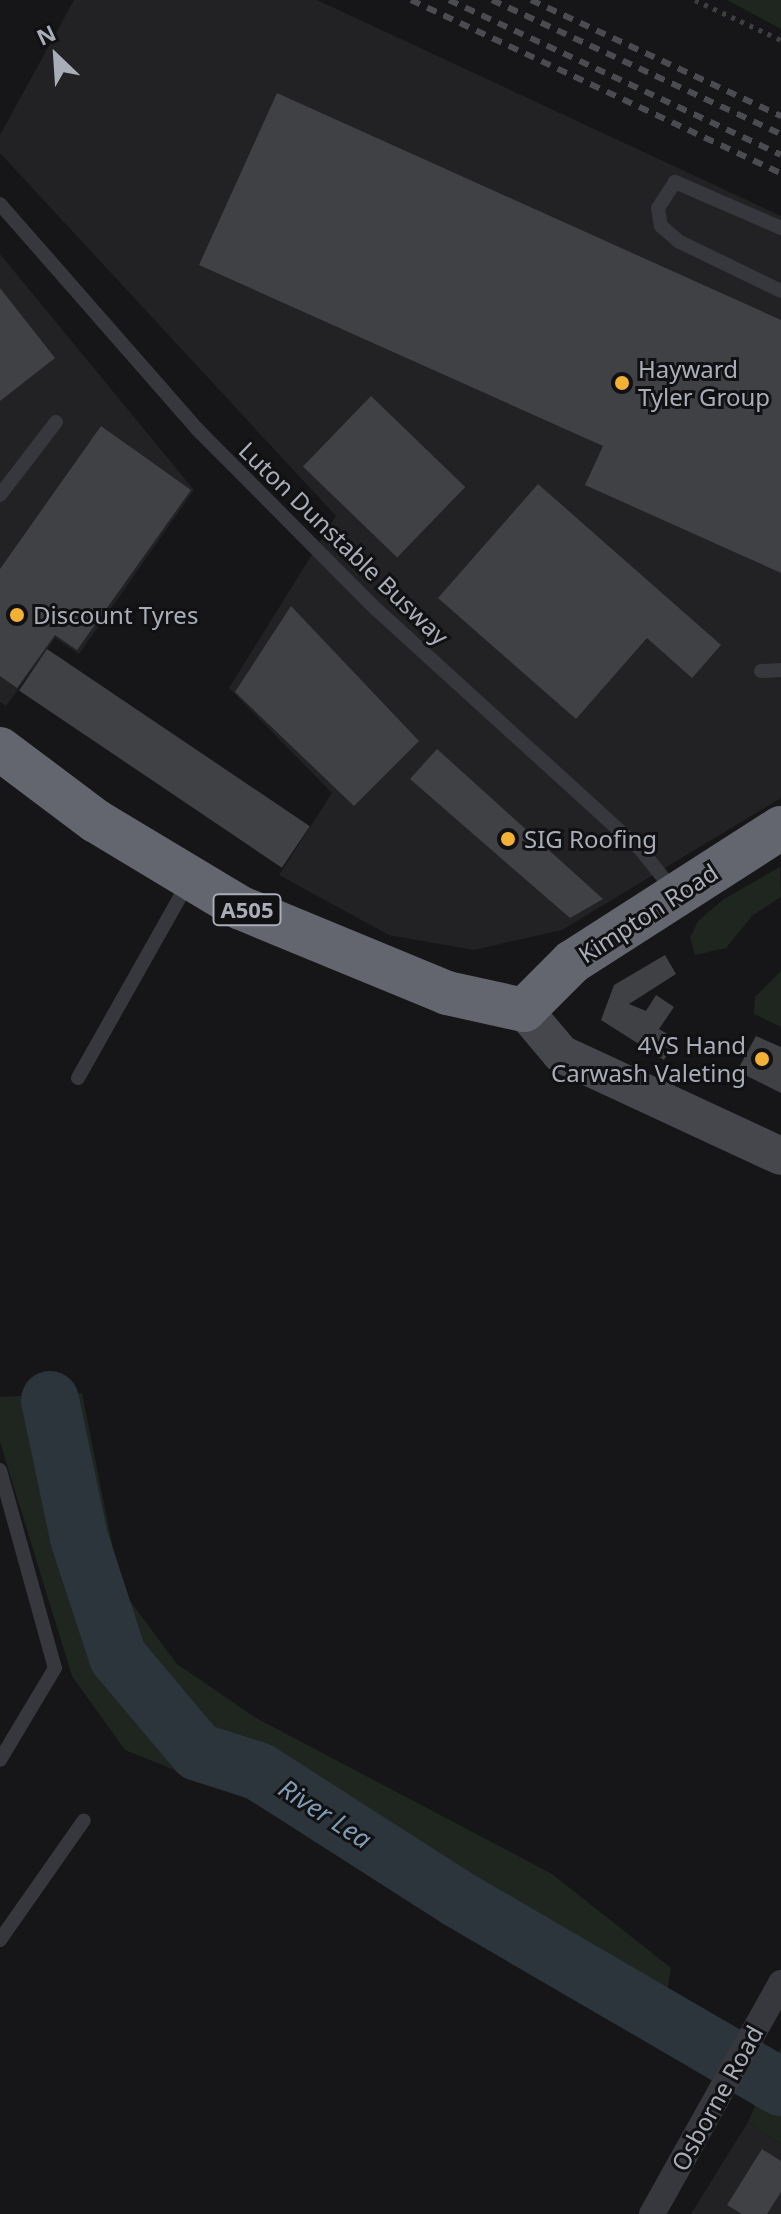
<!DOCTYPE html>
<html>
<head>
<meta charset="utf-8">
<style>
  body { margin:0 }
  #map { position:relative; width:781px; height:2214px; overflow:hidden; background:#161618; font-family:"Noto Sans",sans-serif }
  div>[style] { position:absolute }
  .built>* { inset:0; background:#222225 }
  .green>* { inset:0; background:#1e261f }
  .river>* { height:58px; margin:-29px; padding:0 29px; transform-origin:29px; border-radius:29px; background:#2c353c }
  .building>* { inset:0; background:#404145; transform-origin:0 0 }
  .path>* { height:5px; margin-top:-2.5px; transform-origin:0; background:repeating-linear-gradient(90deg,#3d3f44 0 4px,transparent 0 10px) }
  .lane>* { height:14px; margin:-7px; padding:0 7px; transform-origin:7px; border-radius:7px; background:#37383d }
  .street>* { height:26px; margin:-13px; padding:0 13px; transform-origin:13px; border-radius:13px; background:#37383d }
  .secondary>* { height:38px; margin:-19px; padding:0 19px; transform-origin:19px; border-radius:19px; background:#45474d }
  .highway>* { height:44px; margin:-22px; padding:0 22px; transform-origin:22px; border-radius:22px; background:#63666e }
  .rail>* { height:6px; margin-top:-3px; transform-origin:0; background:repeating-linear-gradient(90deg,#4a4c52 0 10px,transparent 0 18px) }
  .dots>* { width:22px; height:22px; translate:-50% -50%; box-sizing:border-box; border:4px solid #111113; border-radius:50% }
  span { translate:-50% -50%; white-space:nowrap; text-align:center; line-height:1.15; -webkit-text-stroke:6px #111113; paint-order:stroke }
  .shield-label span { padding:2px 6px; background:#111113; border:2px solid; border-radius:6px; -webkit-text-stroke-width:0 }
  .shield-label { font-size:22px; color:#a8adb8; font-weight:700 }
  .poi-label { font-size:24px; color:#a8adb8 }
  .left { translate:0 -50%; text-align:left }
  .right { translate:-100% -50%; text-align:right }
  .street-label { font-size:24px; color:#a8adb8 }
  .water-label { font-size:26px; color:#7f9bb3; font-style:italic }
  .north { position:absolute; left:16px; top:16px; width:80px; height:80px; -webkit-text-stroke:6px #111113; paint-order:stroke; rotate:335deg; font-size:22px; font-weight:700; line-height:32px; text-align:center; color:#a8adb8 }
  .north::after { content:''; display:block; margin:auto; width:28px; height:36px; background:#a8adb8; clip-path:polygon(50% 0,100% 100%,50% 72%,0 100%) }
</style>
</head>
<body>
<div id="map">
  <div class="built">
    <div style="clip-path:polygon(74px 0,317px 0,781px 216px,781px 798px,562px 930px,474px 950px,389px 935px,279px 875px,332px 793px,229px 688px,336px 516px,0 153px,0 135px)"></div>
    <div style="clip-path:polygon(0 254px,194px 490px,79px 654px,55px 638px,6px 706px,0 702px)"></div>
    <div style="clip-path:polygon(748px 2122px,781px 2144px,781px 2214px,691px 2214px)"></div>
  </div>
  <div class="green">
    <div style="clip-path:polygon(727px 0,781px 0,781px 29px)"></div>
    <div style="clip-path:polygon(780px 867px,781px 897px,753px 915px,726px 948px,695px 955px,690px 938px,698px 921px,724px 899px)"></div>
    <div style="clip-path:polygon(781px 971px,781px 1027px,754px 1014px,755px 997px)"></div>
    <div style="clip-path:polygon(82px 1393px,121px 1589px,177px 1664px,256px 1718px,552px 1874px,671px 1968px,666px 1999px,649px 2023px,593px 2002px,287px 1815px,125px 1750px,72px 1676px,0 1442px,0 1397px)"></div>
    <div style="clip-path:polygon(781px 2047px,781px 2144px,748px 2122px)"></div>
  </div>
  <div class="river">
    <div style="left:50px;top:1400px;width:141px;rotate:78.1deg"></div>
    <div style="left:79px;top:1538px;width:125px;rotate:71.9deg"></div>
    <div style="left:118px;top:1657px;width:124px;rotate:49.9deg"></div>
    <div style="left:198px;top:1752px;width:63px;rotate:17.6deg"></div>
    <div style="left:258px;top:1771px;width:237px;rotate:32.6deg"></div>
    <div style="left:458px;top:1899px;width:374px;rotate:30.2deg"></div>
  </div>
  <div class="building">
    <div style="clip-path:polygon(277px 93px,781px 320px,781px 573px,585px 485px,603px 446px,199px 265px)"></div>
    <div style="clip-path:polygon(0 288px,55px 358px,0 401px)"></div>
    <div style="left:371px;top:396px;width:131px;height:98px;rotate:44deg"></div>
    <div style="clip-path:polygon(101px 426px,191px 490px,77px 650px,55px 635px,17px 688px,0 676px,0 569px)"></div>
    <div style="clip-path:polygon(538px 484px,721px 645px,692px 678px,647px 638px,576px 719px,438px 598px)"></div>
    <div style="clip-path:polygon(291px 606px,419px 741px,354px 806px,235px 692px)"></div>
    <div style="left:47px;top:649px;width:317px;height:50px;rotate:34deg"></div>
    <div style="clip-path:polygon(437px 749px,603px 899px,570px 918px,410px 779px)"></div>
    <div style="clip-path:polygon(665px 955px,676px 974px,629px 1004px,646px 1011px,656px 995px,674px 1007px,659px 1029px,676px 1039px,664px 1060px,601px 1020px,614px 985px)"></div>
    <div style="clip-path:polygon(756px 1036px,781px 1047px,781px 1093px,737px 1071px)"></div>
    <div style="clip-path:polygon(762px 2149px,781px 2161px,781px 2192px,767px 2214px,742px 2214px,727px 2205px)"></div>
  </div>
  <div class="path">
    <div style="left:695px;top:0;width:95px;rotate:24.9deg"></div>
  </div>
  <div class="lane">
    <div style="left:0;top:204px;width:299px;rotate:48.8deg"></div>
    <div style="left:197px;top:429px;width:254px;rotate:45.2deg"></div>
    <div style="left:376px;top:609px;width:358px;rotate:42.3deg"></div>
    <div style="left:641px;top:850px;width:53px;rotate:51.2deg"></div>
    <div style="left:781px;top:228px;width:116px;rotate:-156.5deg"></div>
    <div style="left:675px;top:182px;width:31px;rotate:123deg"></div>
    <div style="left:658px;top:208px;width:18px;rotate:81deg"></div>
    <div style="left:661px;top:226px;width:23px;rotate:41deg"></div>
    <div style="left:678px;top:241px;width:114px;rotate:25.9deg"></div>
    <div style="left:0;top:495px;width:92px;rotate:-52.5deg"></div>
    <div style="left:761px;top:671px;width:20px;rotate:-3deg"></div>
    <div style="left:78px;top:1078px;width:224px;rotate:-60.6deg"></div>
    <div style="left:0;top:1470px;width:205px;rotate:74.5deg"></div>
    <div style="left:55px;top:1668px;width:107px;rotate:120.9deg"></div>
    <div style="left:0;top:1940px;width:146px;rotate:-55deg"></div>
  </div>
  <div class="street">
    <div style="left:652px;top:2214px;width:265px;rotate:-60.8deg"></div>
  </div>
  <div class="secondary">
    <div style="left:524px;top:1010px;width:57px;rotate:49.9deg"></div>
    <div style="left:561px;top:1054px;width:242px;rotate:24.9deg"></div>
  </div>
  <div class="highway">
    <div style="left:0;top:749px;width:120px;rotate:36.9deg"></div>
    <div style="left:96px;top:821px;width:169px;rotate:31deg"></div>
    <div style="left:241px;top:908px;width:223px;rotate:22.4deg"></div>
    <div style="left:447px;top:993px;width:79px;rotate:12.4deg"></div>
    <div style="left:524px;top:1010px;width:68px;rotate:-45deg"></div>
    <div style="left:572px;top:962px;width:248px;rotate:-32.7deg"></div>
  </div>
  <div class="rail">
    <div style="left:411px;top:0;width:408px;rotate:25.1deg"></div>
    <div style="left:449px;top:0;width:366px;rotate:25deg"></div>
    <div style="left:492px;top:0;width:319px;rotate:24.9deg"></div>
    <div style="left:531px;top:0;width:276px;rotate:24.9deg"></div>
  </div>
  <div class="dots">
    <div style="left:622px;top:383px;background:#f2b134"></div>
    <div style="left:17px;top:615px;background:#f2b134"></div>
    <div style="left:508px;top:839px;background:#f2b134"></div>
    <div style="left:762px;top:1059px;background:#f2b134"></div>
  </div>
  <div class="shield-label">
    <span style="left:247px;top:910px">A505</span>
  </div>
  <div class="poi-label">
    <span class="left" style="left:638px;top:383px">Hayward<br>Tyler Group</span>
    <span class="left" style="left:33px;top:615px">Discount Tyres</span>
    <span class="left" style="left:524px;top:839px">SIG Roofing</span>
    <span class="right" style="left:746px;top:1059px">4VS Hand<br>Carwash Valeting</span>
  </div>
  <div class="street-label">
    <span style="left:344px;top:543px;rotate:44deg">Luton Dunstable Busway</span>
    <span style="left:648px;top:913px;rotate:-33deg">Kimpton Road</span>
    <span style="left:717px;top:2098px;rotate:-61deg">Osborne Road</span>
  </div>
  <div class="water-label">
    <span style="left:325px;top:1814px;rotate:33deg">River Lea</span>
  </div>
  <div class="north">N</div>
</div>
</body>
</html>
